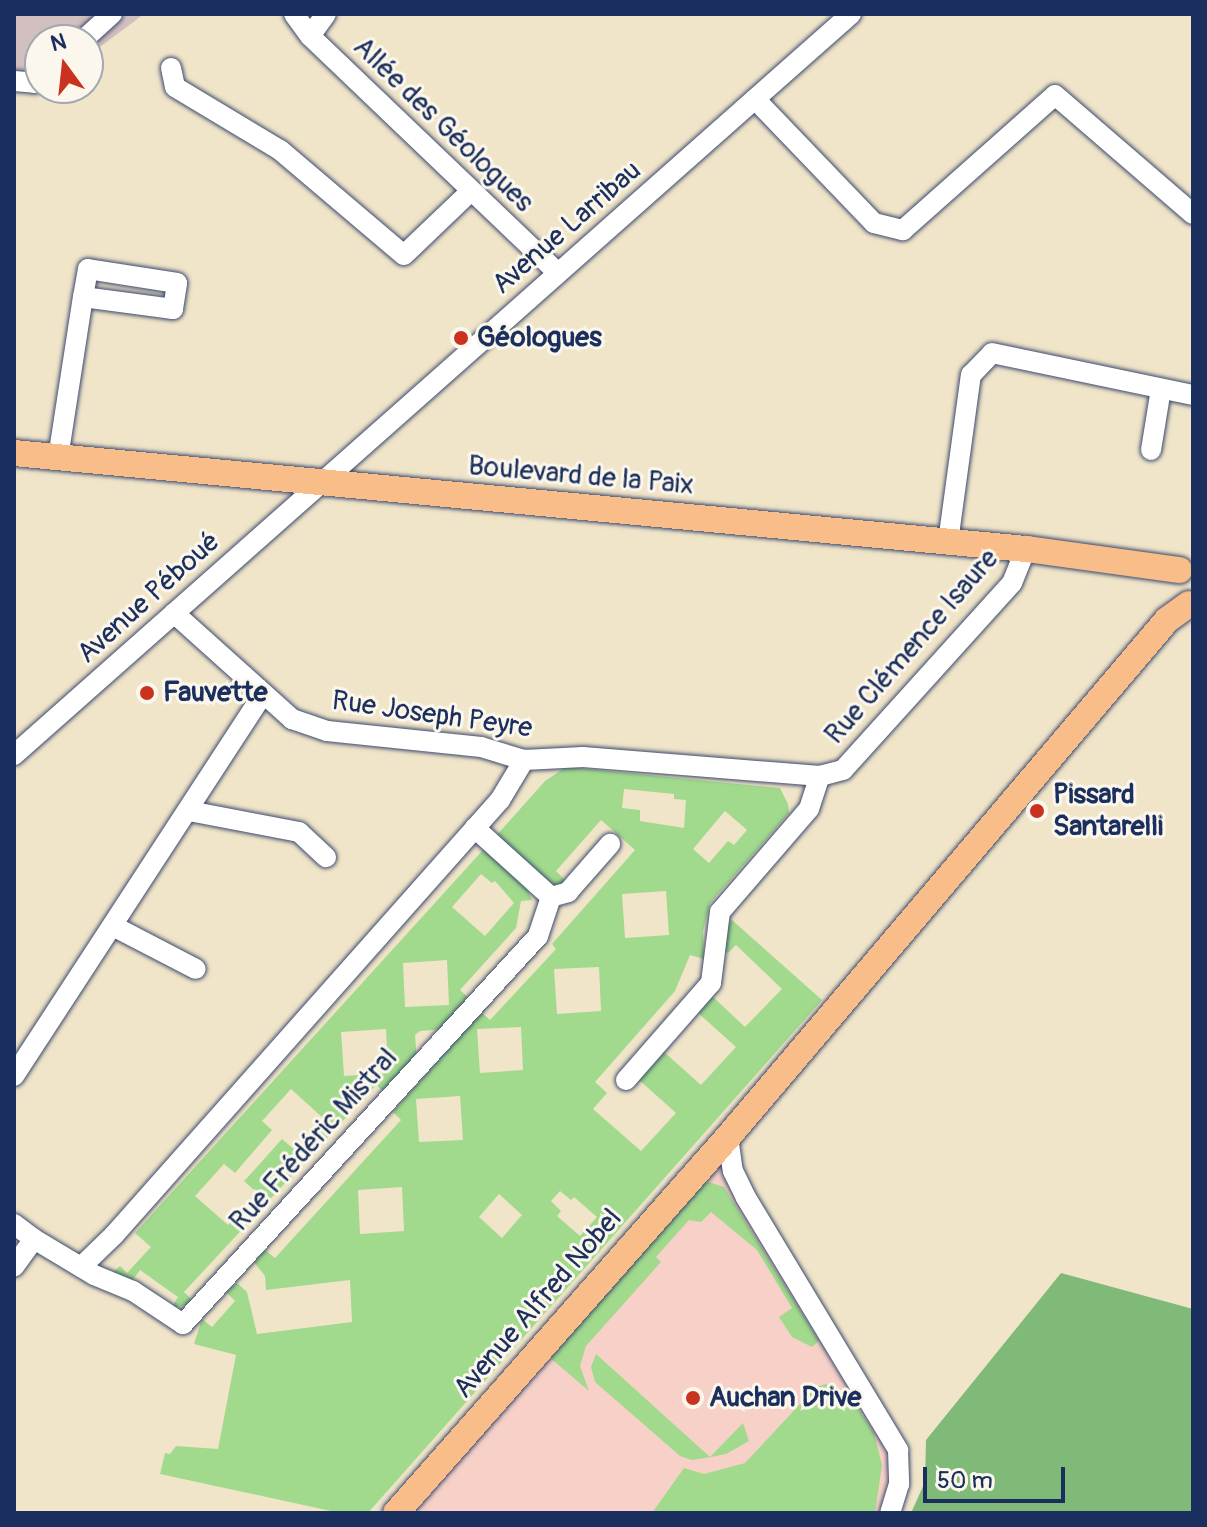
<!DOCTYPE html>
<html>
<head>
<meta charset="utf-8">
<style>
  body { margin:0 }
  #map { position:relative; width:1207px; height:1527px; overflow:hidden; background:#f1e5c9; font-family:Pangolin,sans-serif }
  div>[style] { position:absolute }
  .built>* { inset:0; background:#f7d1c7 }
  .industrial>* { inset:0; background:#d2bfc0 }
  .green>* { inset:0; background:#a1da8c }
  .forest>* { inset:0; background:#80ba78 }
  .roads { filter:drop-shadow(0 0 2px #3b4a6e) drop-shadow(0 0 2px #3b4a6e) }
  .minor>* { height:20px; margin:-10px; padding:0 10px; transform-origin:10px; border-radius:10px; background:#fff }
  .major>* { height:26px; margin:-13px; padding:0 13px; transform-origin:13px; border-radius:13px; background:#f9bd89 }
  .dots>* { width:22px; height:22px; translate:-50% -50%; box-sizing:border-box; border:4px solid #fbf7ec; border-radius:50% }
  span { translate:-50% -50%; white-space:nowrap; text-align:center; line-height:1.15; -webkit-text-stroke:6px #fbf7ec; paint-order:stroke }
  .street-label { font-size:28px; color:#1b2f5e }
  .poi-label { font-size:28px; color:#1b2f5e; font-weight:700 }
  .left { translate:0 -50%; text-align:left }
  .frame { position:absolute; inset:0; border:16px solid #1b2f5e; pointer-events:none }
  .north { position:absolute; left:24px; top:24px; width:80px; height:80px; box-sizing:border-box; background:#fbf7ec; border:2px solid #a1a7b3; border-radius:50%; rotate:345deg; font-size:22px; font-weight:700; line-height:32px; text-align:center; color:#1b2f5e }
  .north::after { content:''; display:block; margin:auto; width:28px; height:36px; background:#c8321e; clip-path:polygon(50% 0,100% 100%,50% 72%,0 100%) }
  .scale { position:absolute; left:923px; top:1467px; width:142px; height:36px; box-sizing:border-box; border:4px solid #1b2f5e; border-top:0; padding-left:10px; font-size:24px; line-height:28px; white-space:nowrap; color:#1b2f5e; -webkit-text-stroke:6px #fbf7ec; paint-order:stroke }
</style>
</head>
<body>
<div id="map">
  <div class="built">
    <div style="clip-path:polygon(728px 1137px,733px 1171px,898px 1450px,890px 1513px,396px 1513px)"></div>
  </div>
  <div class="industrial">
    <div style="clip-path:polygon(14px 14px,144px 14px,88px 56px,88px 40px,40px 40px,40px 88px,46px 88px,41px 92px,14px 85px)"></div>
  </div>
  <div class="green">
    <div style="clip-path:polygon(evenodd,566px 767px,780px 788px,788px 804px,789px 813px,710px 903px,703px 932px,704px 959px,690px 955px,675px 991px,595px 1082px,607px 1093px,593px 1109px,641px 1151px,676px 1113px,638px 1079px,663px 1051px,701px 1085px,736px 1047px,697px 1012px,712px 996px,745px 1027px,782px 989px,736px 945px,728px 953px,722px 950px,726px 925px,732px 920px,822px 1000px,368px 1513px,340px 1513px,160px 1474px,165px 1453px,170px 1454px,176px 1446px,218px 1449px,236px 1355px,194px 1344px,202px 1319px,212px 1327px,235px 1301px,226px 1292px,237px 1283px,247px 1292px,257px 1334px,352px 1322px,350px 1280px,266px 1290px,265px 1276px,254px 1262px,265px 1250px,275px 1258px,401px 1120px,393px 1112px,481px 1012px,490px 1020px,556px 949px,552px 944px,635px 850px,601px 820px,556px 871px,567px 882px,554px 885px,496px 836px,545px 781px,566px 767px,624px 789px,674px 794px,674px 799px,686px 800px,684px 828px,640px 821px,640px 810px,622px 808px,624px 789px,566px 767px,725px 811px,747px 830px,734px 845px,728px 841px,709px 863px,693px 849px,725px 811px,566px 767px,666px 891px,669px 935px,625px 938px,622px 894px,666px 891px,566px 767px,599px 967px,601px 1011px,557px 1014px,554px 969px,599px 967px,566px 767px,521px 1027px,523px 1070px,480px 1073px,477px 1029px,521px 1027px,566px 767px,460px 1096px,463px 1140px,419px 1142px,416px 1099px,460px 1096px,566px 767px,402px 1187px,404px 1231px,360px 1234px,358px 1190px,402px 1187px,566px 767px,560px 1191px,571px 1200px,574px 1197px,597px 1217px,580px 1236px,557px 1216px,561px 1211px,551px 1201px,560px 1191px,566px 767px,499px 1194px,522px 1215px,502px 1238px,479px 1217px,499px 1194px)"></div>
    <div style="clip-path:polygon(evenodd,483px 850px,525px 885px,532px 900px,521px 901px,516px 928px,460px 990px,470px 999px,444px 1029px,420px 1031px,415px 1035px,417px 1062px,387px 1094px,376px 1085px,184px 1292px,193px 1301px,188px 1305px,171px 1308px,178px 1297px,140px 1270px,132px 1281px,112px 1273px,120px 1266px,127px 1273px,151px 1247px,135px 1233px,483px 850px,481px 874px,492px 883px,495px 881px,514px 903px,485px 936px,452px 907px,481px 874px,483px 850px,447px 960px,449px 1005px,405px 1007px,403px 963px,447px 960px,483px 850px,386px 1029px,388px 1073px,344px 1076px,341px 1032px,386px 1029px,483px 850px,291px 1089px,323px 1118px,295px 1150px,282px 1139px,247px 1178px,244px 1181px,257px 1193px,228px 1225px,195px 1196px,224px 1164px,235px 1173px,272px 1130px,262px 1121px,291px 1089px)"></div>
    <div style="clip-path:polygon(709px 1182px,724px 1187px,819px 1341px,812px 1347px,792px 1337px,779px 1317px,792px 1308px,757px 1250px,711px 1212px,701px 1222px,689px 1220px,656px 1257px,661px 1262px,586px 1346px,580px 1366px,589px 1391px,549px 1357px,702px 1184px)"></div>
    <div style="clip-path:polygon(596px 1354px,710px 1457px,743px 1423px,749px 1441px,726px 1454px,711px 1457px,692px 1460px,680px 1456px,595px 1382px,591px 1367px)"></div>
    <div style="clip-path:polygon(826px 1384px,851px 1397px,874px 1433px,882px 1465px,875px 1513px,652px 1513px,684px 1468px,704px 1474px,745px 1463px,816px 1387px)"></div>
  </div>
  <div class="forest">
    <div style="clip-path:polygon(1061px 1273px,1193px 1309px,1193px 1513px,911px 1513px,925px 1482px,926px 1440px)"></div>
  </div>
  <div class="roads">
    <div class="minor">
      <div style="left:294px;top:14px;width:27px;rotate:54deg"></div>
      <div style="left:310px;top:36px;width:343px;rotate:43.7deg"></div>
      <div style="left:310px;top:36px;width:27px;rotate:-54deg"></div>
      <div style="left:83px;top:40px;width:39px;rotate:-42deg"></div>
      <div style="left:171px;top:68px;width:19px;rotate:78deg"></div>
      <div style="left:175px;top:87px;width:122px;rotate:31deg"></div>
      <div style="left:280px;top:150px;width:162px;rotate:40.3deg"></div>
      <div style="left:404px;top:255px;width:91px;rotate:-43.7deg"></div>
      <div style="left:14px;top:81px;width:21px;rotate:5deg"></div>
      <div style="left:35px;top:83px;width:6px;rotate:-39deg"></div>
      <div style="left:755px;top:99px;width:172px;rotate:46.2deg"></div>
      <div style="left:874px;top:223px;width:30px;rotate:14deg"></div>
      <div style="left:903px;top:230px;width:203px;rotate:-41.6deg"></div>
      <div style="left:1055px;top:95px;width:182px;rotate:40.8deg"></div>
      <div style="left:1151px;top:450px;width:62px;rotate:-80.7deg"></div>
      <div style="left:58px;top:458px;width:163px;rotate:-81.2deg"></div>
      <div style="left:83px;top:297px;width:91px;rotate:7.6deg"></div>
      <div style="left:173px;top:309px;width:26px;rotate:-81deg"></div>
      <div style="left:177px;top:283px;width:90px;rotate:-171.1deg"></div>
      <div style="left:88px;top:269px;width:28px;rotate:100deg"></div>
      <div style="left:948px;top:542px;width:169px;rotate:-82.2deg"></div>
      <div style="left:971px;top:375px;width:30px;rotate:-46deg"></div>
      <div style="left:992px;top:353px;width:205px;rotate:11.8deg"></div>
      <div style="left:174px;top:613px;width:159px;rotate:41.9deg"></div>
      <div style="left:292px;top:719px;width:37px;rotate:19deg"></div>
      <div style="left:327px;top:731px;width:155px;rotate:5.9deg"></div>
      <div style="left:481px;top:747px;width:45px;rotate:16.8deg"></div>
      <div style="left:524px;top:760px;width:59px;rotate:-2.9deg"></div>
      <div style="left:583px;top:757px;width:238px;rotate:4.6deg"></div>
      <div style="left:14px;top:755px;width:1118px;rotate:-41.52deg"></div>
      <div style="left:189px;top:811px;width:112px;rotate:10.8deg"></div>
      <div style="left:299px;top:832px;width:37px;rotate:43deg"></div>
      <div style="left:551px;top:897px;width:18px;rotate:-16deg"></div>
      <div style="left:568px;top:892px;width:64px;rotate:-48.8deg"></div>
      <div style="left:113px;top:926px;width:93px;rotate:27.4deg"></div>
      <div style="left:14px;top:1076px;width:455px;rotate:-56.9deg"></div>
      <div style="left:626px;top:1080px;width:129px;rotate:-48.8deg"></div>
      <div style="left:711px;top:983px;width:72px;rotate:-82.8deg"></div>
      <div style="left:720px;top:912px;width:136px;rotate:-49.2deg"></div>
      <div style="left:809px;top:809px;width:35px;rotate:-72deg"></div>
      <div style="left:820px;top:776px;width:24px;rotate:-15deg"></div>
      <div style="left:843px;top:770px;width:252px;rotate:-47.9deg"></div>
      <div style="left:1012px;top:583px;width:37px;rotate:-68deg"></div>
      <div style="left:728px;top:1137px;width:34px;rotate:82deg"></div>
      <div style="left:733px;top:1171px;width:28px;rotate:64deg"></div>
      <div style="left:745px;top:1196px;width:297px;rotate:58.9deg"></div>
      <div style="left:898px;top:1450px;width:34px;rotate:88deg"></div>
      <div style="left:899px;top:1484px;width:30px;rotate:107deg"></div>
      <div style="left:14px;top:1224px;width:25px;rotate:37deg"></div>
      <div style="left:34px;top:1239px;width:34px;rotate:126deg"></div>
      <div style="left:34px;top:1239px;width:70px;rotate:31deg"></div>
      <div style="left:94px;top:1275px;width:42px;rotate:22.3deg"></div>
      <div style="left:133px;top:1291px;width:60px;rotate:33.4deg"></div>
      <div style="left:183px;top:1324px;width:526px;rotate:-47.54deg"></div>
      <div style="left:538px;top:936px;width:41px;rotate:-71.6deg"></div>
      <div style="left:551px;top:897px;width:103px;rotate:-137.8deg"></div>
      <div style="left:81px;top:1267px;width:46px;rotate:-44.1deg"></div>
      <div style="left:114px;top:1235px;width:582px;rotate:-48.42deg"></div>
      <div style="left:500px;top:800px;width:47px;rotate:-59deg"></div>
    </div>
    <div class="major">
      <div style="left:14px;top:453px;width:1017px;rotate:5.42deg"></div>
      <div style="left:1026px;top:549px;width:155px;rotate:7.8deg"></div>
      <div style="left:396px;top:1513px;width:502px;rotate:-48.56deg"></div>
      <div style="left:728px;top:1137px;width:678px;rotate:-49.66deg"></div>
      <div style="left:1167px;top:620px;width:27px;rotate:-36deg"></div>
    </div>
  </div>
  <div class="dots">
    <div style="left:461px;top:338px;background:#c8321e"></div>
    <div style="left:147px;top:693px;background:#c8321e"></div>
    <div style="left:1037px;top:811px;background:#c8321e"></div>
    <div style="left:693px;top:1398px;background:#c8321e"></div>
  </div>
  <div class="street-label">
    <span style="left:443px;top:125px;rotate:44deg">Allée des Géologues</span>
    <span style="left:567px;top:228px;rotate:-41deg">Avenue Larribau</span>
    <span style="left:581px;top:476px;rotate:5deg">Boulevard de la Paix</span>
    <span style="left:149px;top:598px;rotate:-42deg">Avenue Péboué</span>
    <span style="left:912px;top:647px;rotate:-49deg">Rue Clémence Isaure</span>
    <span style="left:432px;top:715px;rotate:8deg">Rue Joseph Peyre</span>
    <span style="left:314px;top:1140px;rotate:-48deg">Rue Frédéric Mistral</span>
    <span style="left:538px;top:1304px;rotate:-49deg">Avenue Alfred Nobel</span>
  </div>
  <div class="poi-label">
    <span class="left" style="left:477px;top:338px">Géologues</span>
    <span class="left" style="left:163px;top:693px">Fauvette</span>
    <span class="left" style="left:1053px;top:811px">Pissard<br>Santarelli</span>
    <span class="left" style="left:709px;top:1398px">Auchan Drive</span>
  </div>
  <div class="frame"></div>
  <div class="north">N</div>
  <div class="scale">50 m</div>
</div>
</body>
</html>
